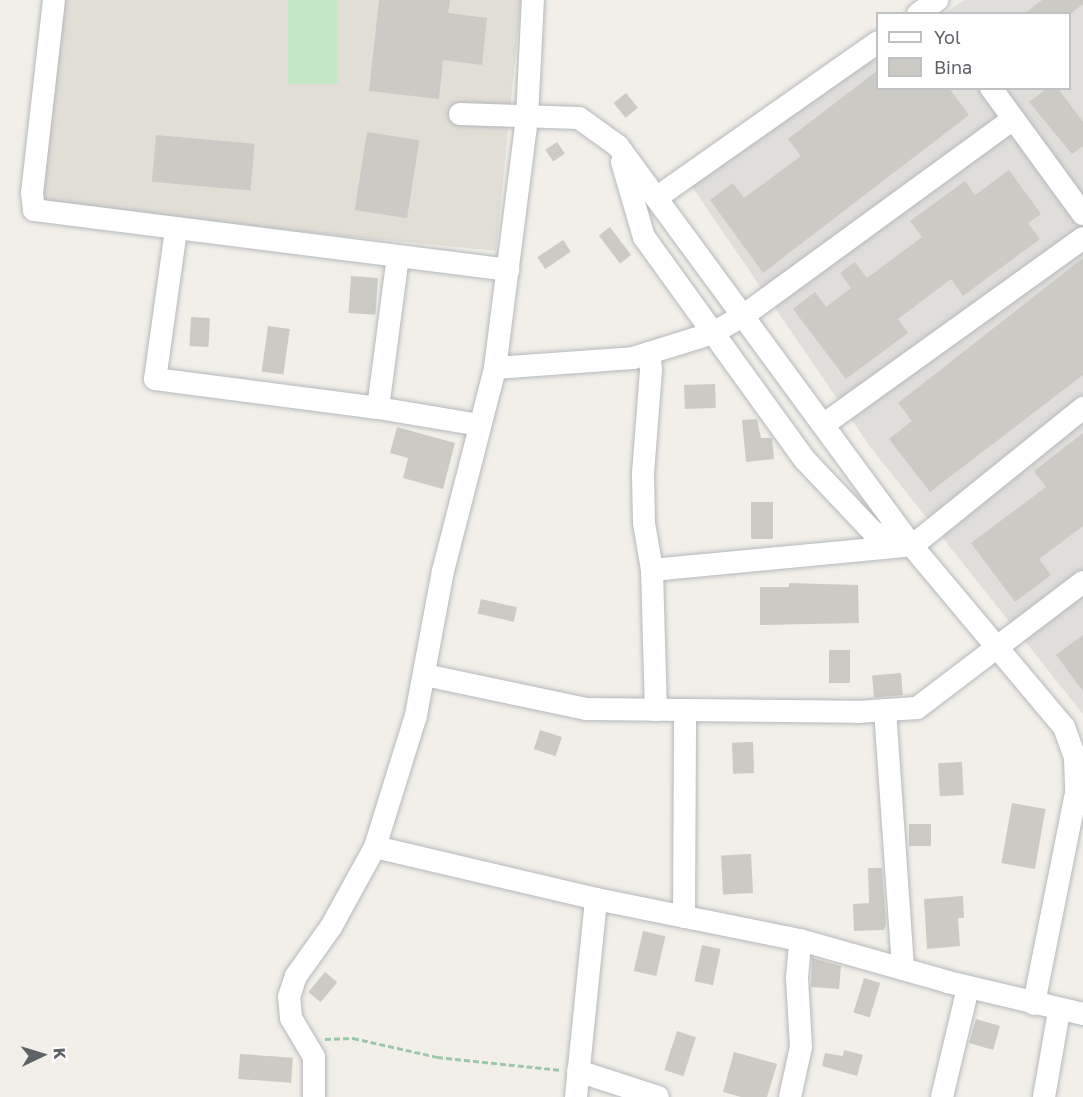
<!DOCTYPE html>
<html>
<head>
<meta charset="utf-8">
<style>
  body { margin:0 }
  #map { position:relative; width:1083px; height:1097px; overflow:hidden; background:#f1efe8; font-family:"Golos Text",sans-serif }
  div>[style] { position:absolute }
  .industrial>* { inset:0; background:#e0deda }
  .education>* { inset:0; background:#e1ded6 }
  .green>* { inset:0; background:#c5e8c5; transform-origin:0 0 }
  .building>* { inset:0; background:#cccac5; transform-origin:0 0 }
  .path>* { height:3px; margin-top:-1.5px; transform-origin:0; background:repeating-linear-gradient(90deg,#9cc7a9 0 6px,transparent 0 9px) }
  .roads { filter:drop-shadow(0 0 2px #b5b8bc) drop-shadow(0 0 2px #b5b8bc) }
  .minor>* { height:22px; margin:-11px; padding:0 11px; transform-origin:11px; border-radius:11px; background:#fff }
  span { translate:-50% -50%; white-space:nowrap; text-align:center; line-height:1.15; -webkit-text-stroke:4.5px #fff; paint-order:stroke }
  .legend { position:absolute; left:876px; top:12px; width:195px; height:78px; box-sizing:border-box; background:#fff; border:2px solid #bfc1c3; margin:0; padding:8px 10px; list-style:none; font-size:18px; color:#5f6368 }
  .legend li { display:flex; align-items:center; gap:12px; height:30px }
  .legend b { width:30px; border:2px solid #bfc1c3 }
  .north { position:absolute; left:12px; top:1025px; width:60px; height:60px; -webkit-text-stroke:4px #fff; paint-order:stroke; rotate:86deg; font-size:16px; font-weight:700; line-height:24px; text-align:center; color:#5f6368 }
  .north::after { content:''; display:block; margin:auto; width:21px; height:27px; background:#5f6368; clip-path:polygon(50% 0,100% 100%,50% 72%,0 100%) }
</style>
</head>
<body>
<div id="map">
  <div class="industrial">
    <div style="clip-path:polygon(965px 0,1083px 0,1083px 714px,871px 448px,688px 181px,877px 57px,878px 88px,1070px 88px,1070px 14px,944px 13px)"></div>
  </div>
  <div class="education">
    <div style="clip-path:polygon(65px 0,521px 0,496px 251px,39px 206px)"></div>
  </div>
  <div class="green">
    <div style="left:288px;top:0;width:50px;height:84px"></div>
  </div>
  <div class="building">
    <div style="clip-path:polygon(379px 0,450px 0,448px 13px,487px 18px,482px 65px,443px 60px,439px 99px,369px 91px)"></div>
    <div style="clip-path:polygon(1042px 0,1083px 0,1083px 4px,1070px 14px,1024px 14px)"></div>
    <div style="clip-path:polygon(878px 70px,878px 88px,949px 88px,969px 115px,763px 273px,710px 200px,733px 183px,744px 198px,801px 156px,788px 139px)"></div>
    <div style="clip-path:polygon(1048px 88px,1058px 88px,1083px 122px,1083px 146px,1072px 154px,1029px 102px)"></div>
    <div style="left:626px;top:93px;width:19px;height:16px;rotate:51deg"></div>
    <div style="left:367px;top:132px;width:53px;height:79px;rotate:9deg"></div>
    <div style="left:156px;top:135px;width:99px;height:47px;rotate:5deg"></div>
    <div style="left:557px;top:142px;width:14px;height:14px;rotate:56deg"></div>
    <div style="clip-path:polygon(1009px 170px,1041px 214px,1028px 223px,1040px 239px,963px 296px,951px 279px,898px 319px,908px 333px,846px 379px,793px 309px,815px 292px,826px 307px,851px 288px,840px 273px,855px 262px,867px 278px,922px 237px,910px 221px,965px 181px,975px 195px)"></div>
    <div style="left:610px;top:227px;width:35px;height:14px;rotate:53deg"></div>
    <div style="left:563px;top:240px;width:14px;height:31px;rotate:56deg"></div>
    <div style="clip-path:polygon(1083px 258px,1083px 375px,930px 492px,889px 439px,912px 421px,898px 403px)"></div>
    <div style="left:351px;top:276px;width:27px;height:37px;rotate:4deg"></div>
    <div style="left:191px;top:317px;width:19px;height:29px;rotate:3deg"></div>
    <div style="left:268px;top:326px;width:22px;height:46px;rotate:8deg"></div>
    <div style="left:715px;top:384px;width:24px;height:31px;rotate:88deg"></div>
    <div style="clip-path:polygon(757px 419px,761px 438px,772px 438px,774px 459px,746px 462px,742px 420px)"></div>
    <div style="clip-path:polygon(397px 427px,455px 443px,443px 489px,403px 478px,408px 458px,390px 453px)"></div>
    <div style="clip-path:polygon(1083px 433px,1083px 526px,1039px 559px,1051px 575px,1015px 602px,971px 543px,1046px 487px,1034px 471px)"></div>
    <div style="left:751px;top:502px;width:22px;height:37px"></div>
    <div style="clip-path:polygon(789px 583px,858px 585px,859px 623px,760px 625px,760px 587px,789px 587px)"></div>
    <div style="left:481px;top:599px;width:37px;height:15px;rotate:13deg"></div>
    <div style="clip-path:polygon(1083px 635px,1083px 691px,1056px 655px)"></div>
    <div style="left:829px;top:650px;width:21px;height:33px"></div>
    <div style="left:901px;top:673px;width:22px;height:29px;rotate:85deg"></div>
    <div style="left:540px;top:730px;width:23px;height:20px;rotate:18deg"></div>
    <div style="left:753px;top:742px;width:31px;height:21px;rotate:88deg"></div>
    <div style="left:962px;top:762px;width:33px;height:24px;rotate:87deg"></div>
    <div style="left:1012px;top:803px;width:34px;height:61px;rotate:10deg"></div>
    <div style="left:909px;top:824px;width:22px;height:22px"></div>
    <div style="left:751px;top:854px;width:39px;height:30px;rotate:87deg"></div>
    <div style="clip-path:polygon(868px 868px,882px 868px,886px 924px,884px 930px,854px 931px,853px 904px,869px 903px)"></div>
    <div style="clip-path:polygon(963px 896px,964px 918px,958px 918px,960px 946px,927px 949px,924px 899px)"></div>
    <div style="left:643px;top:931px;width:23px;height:41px;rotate:13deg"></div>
    <div style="left:702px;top:945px;width:19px;height:37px;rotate:12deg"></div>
    <div style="clip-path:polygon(812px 958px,841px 966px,839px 989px,811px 987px)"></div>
    <div style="left:325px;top:972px;width:16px;height:26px;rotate:40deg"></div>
    <div style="left:864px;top:978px;width:17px;height:36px;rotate:17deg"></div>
    <div style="left:976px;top:1019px;width:25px;height:25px;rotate:16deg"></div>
    <div style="left:677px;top:1031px;width:20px;height:41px;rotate:18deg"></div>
    <div style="clip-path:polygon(844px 1050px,863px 1055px,857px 1076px,822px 1066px,825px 1053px,843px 1056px)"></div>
    <div style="clip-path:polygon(734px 1052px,777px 1064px,767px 1097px,741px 1097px,723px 1092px)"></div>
    <div style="left:240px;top:1054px;width:53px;height:25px;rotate:4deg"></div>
  </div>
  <div class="path">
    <div style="left:325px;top:1039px;width:28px;rotate:-2deg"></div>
    <div style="left:353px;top:1038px;width:86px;rotate:12.7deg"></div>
    <div style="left:437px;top:1057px;width:125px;rotate:6deg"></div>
  </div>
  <div class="roads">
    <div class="minor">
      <div style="left:54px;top:0;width:194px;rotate:96.5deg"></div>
      <div style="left:32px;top:193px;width:17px;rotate:83deg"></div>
      <div style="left:34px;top:210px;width:478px;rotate:7.2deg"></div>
      <div style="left:918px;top:14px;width:24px;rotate:-36deg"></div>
      <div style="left:991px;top:88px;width:156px;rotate:53.9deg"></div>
      <div style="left:460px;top:114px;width:119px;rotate:1.9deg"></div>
      <div style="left:579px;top:118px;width:48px;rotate:35.7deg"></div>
      <div style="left:618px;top:146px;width:496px;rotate:53.7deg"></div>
      <div style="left:912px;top:546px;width:236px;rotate:50deg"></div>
      <div style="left:1064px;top:727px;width:33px;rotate:70deg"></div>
      <div style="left:1075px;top:758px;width:35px;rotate:88deg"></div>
      <div style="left:1076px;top:793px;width:215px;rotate:101.3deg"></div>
      <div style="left:622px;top:162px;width:78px;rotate:73.7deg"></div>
      <div style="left:644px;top:237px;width:275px;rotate:54.2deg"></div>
      <div style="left:805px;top:460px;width:99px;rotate:46.6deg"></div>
      <div style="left:873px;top:532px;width:41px;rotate:19.7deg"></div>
      <div style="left:656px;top:198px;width:271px;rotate:-35.1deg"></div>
      <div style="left:176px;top:230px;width:150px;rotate:98deg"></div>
      <div style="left:155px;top:379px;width:225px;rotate:7.4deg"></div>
      <div style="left:378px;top:408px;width:103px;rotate:9.5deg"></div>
      <div style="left:649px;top:353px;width:17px;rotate:83deg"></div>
      <div style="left:651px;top:370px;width:105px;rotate:94.4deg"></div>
      <div style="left:643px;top:475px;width:48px;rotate:88.8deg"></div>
      <div style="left:644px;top:523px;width:48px;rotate:80.3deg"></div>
      <div style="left:652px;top:570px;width:140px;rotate:88.4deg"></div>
      <div style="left:495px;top:368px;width:138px;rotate:-4.1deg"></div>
      <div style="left:633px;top:358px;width:84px;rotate:-17.4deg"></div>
      <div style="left:713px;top:333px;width:34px;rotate:-30deg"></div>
      <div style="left:743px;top:316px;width:334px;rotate:-36.1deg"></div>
      <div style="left:378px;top:408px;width:153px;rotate:-82.5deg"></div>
      <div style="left:823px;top:425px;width:320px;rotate:-35.7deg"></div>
      <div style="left:912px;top:546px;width:220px;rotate:-38.9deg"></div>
      <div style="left:652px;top:570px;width:253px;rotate:-5.4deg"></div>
      <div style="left:425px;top:675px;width:166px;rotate:11.9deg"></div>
      <div style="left:587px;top:709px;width:270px;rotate:0.6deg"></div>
      <div style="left:857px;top:712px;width:60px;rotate:-3.8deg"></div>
      <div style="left:917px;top:708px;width:208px;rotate:-37.2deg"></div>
      <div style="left:885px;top:710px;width:259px;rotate:86deg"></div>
      <div style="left:375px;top:847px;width:227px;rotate:13.2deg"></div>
      <div style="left:684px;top:917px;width:207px;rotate:-89.7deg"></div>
      <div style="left:578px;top:1071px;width:84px;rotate:18deg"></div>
      <div style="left:314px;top:1097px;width:40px;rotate:-90deg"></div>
      <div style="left:314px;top:1057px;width:45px;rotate:-120.5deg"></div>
      <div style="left:291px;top:1018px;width:21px;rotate:-95deg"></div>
      <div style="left:289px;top:997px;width:22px;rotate:-72deg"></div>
      <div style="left:296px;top:976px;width:60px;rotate:-54.5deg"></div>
      <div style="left:331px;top:927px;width:91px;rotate:-61.2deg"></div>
      <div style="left:375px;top:847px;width:138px;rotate:-72.7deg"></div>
      <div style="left:416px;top:715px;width:147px;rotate:-79.4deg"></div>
      <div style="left:443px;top:571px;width:210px;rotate:-75.6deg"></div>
      <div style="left:495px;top:368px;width:253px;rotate:-82.7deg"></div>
      <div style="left:527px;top:117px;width:117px;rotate:-87.1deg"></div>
      <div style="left:576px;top:1097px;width:199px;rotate:-84.2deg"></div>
      <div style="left:596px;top:899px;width:208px;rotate:11.4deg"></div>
      <div style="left:790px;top:1097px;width:51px;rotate:-77.6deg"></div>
      <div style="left:801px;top:1047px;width:69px;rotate:-93.3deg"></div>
      <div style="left:797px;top:978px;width:38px;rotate:-85deg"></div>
      <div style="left:800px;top:940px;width:154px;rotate:15.8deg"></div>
      <div style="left:948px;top:982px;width:139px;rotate:13.3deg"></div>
      <div style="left:942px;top:1097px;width:112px;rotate:-76.6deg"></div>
      <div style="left:1044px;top:1097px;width:87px;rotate:-80.1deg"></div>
    </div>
  </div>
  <ul class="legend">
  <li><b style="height:8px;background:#fff"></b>Yol</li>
  <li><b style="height:16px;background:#cccac5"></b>Bina</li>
  </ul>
  <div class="north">K</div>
</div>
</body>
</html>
